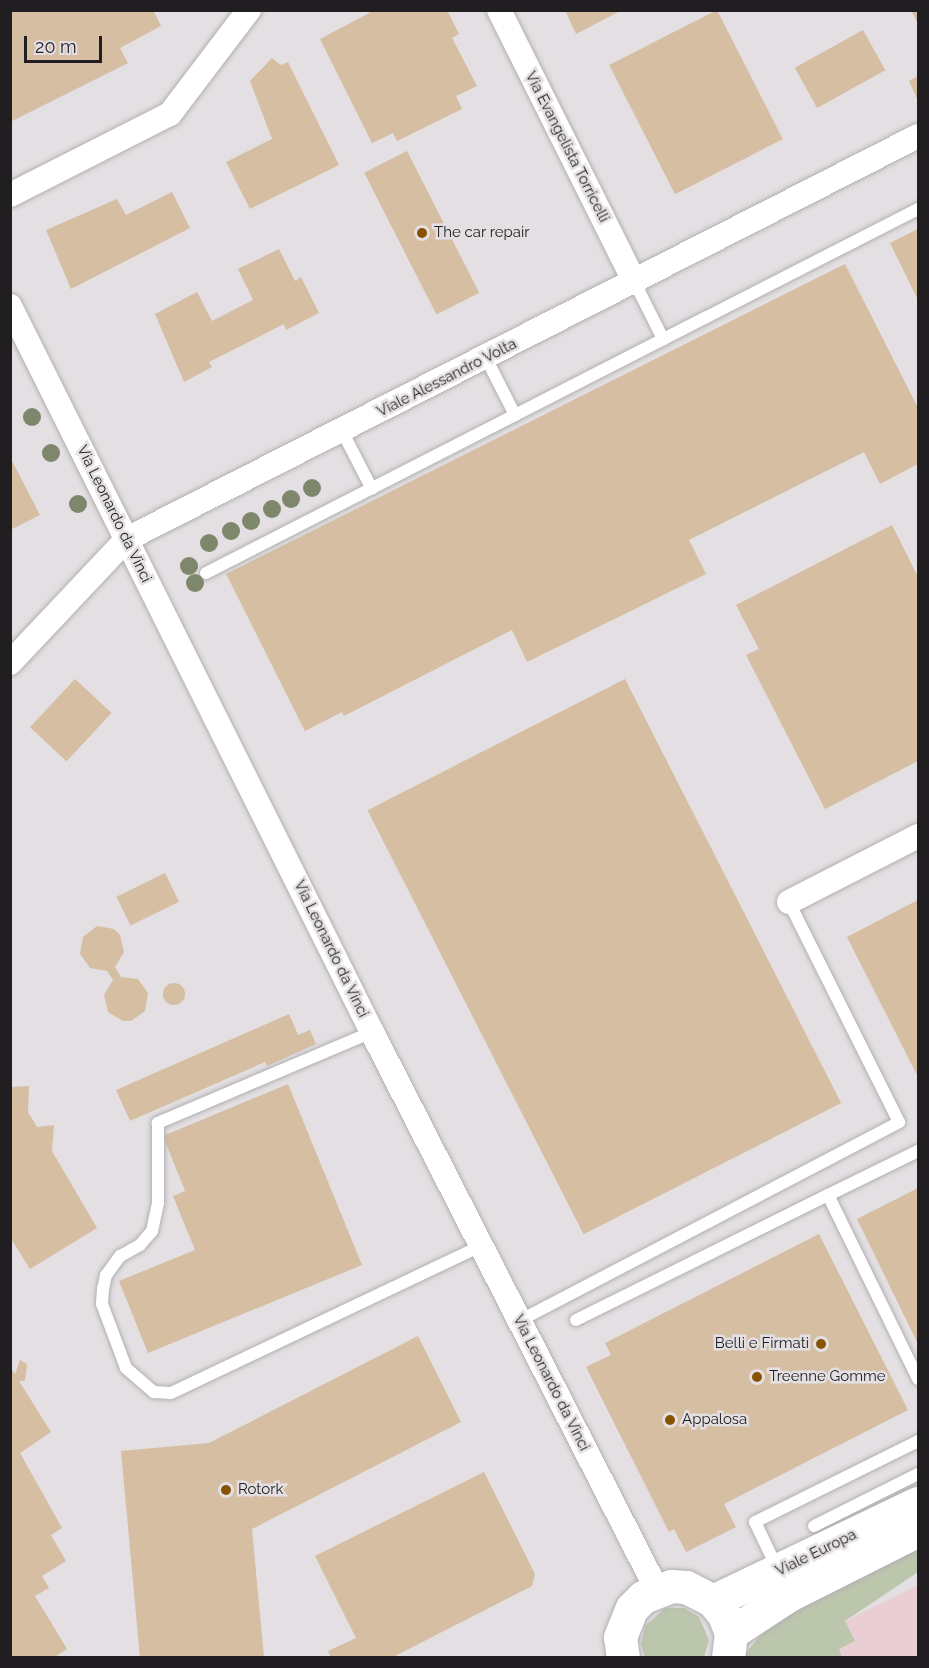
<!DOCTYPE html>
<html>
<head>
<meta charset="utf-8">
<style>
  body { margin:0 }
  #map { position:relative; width:929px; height:1668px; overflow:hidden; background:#e3dfe2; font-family:Raleway,sans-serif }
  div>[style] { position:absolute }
  .commercial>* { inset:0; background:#e9cfd4 }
  .green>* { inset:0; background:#bbc6ad }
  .building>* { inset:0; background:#d5bea2; transform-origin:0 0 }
  .round { border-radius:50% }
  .roads { filter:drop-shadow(0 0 2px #b2afb2) drop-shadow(0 0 2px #b2afb2) }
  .lane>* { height:12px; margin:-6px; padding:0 6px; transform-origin:6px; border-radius:6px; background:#fff }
  .street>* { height:24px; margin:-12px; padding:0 12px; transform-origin:12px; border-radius:12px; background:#fff }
  .secondary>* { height:33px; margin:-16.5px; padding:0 16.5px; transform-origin:16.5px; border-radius:16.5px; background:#fff }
  .trees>* { width:18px; height:18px; margin:-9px; border-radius:50%; background:#7e866b }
  .dots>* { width:16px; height:16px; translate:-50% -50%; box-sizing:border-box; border:3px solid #e3dfe2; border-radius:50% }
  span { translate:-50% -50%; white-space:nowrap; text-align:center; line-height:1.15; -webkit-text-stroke:5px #e3dfe2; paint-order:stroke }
  .street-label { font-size:15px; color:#201e20 }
  .poi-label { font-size:15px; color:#201e20 }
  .left { translate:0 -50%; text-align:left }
  .right { translate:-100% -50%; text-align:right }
  .frame { position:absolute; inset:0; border:12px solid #201e20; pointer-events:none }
  .scale { position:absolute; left:24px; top:36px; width:78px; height:27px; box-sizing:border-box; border:3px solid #201e20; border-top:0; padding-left:8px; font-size:18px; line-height:21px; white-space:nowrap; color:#201e20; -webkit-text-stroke:4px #e3dfe2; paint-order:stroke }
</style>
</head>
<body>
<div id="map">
  <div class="commercial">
    <div style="clip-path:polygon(918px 1585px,918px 1657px,842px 1657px,838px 1649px,855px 1641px,845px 1621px)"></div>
  </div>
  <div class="green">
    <div style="clip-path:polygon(918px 1549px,918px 1572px,845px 1621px,855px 1641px,839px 1649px,842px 1657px,742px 1658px,771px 1622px)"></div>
    <div style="clip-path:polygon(665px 1608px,684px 1608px,699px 1617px,709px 1640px,704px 1657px,645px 1657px,641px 1644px,645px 1626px)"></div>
  </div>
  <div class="building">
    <div style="clip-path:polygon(153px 10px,161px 26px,120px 48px,128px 63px,10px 122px,10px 11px)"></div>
    <div style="clip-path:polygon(375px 10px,447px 10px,459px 34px,452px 38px,477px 86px,456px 96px,462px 109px,397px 141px,393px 133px,372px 143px,320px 39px)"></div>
    <div style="clip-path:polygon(565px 10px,622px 10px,576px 34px)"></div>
    <div style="left:717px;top:10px;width:145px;height:121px;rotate:63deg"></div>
    <div style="clip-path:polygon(911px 10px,918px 10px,918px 25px,916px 20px)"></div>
    <div style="left:863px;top:30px;width:46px;height:78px;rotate:61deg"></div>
    <div style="clip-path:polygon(272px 58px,281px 65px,288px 62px,339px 165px,250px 209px,226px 162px,272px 139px,250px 81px)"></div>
    <div style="clip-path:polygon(918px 76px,918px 101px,909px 81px)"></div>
    <div style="left:407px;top:151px;width:159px;height:48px;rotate:63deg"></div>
    <div style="clip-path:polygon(172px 192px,190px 228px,71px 289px,46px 230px,117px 199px,126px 215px)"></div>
    <div style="clip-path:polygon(918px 229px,918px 300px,890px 243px)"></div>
    <div style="clip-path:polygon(279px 249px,295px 281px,301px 277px,319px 313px,286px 330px,284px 324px,209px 362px,212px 367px,184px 382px,155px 314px,197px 292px,212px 321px,253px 300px,238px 269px)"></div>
    <div style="clip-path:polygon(845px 264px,918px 408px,918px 464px,880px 484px,864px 452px,689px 540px,706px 574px,527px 662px,512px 630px,344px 716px,342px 712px,305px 731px,226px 574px)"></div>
    <div style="clip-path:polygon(10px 457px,40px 515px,10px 530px)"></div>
    <div style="clip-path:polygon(892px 525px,918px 577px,918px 761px,825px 809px,746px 655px,759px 649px,736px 605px)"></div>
    <div style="left:75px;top:679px;width:50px;height:66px;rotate:43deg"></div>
    <div style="left:625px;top:679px;width:476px;height:289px;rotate:63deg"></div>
    <div style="left:165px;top:873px;width:32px;height:54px;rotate:64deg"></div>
    <div style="clip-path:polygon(918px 900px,918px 1077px,847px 937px)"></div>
    <div style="clip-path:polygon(97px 926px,114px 929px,120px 935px,124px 952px,115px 967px,121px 977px,138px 979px,148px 993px,145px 1011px,131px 1021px,123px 1021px,108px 1012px,104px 995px,113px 980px,107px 971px,90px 968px,80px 954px,83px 937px)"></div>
    <div class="round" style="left:163px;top:983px;width:22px;height:22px"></div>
    <div style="clip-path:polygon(289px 1014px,298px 1035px,310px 1030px,316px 1044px,267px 1066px,265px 1062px,130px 1121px,116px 1090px)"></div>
    <div style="clip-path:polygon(288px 1084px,362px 1265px,148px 1353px,119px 1281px,195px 1250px,173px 1196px,185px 1191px,163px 1136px)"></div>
    <div style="clip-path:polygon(29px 1086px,28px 1112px,37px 1127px,54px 1125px,52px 1151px,97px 1228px,30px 1269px,10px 1237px,10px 1087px)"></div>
    <div style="clip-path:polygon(918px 1188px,918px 1344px,857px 1219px)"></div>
    <div style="clip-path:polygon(819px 1234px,908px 1410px,724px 1504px,736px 1527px,686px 1552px,674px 1529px,669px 1532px,586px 1367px,611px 1355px,605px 1343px)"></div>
    <div style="clip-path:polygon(418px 1336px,461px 1422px,252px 1529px,264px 1658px,140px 1658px,121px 1451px,209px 1443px)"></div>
    <div style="clip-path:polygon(20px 1360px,27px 1364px,25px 1381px,19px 1381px,51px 1432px,20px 1453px,62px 1528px,51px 1535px,66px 1561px,42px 1576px,49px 1588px,35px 1596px,67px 1649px,53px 1658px,10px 1658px,10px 1367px,15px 1374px)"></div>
    <div style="clip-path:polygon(484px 1472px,535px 1574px,532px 1586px,391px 1658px,331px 1658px,328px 1651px,356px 1638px,315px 1556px)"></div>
  </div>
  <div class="roads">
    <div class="lane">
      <div style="left:635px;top:283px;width:63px;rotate:63.4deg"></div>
      <div style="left:486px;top:358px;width:64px;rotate:63deg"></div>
      <div style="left:342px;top:431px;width:65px;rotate:62.7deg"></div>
      <div style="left:206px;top:573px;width:800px;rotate:-27.08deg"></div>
      <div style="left:372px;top:1032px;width:233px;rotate:157deg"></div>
      <div style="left:158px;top:1123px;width:80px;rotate:90deg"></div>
      <div style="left:158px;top:1203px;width:29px;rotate:102deg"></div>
      <div style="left:152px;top:1231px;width:18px;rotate:131deg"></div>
      <div style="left:140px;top:1245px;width:23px;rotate:151deg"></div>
      <div style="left:120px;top:1256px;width:24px;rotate:126deg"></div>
      <div style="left:106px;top:1275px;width:14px;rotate:102deg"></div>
      <div style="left:103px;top:1289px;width:15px;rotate:94deg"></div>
      <div style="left:102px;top:1304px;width:68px;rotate:69.4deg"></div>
      <div style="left:126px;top:1368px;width:37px;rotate:41deg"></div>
      <div style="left:154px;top:1392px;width:17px;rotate:3deg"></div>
      <div style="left:171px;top:1393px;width:343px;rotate:-25.4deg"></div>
      <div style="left:918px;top:1151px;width:100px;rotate:153.9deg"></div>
      <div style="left:828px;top:1195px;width:205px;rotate:63.9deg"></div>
      <div style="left:576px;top:1320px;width:281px;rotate:-26.4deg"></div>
      <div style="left:519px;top:1321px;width:429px;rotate:-27.6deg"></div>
      <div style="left:899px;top:1122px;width:246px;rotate:-116.6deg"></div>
      <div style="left:814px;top:1526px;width:116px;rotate:-26.6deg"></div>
      <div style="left:778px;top:1570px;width:53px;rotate:-115.6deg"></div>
      <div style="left:755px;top:1522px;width:182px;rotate:-26.4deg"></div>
    </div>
    <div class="street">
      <div style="left:499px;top:10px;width:305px;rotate:63.5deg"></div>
      <div style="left:10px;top:195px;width:179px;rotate:-26.9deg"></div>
      <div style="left:170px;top:114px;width:131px;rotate:-52.8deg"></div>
      <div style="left:10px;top:306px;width:811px;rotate:63.5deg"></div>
      <div style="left:372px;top:1032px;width:627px;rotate:62.94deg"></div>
      <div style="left:10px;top:663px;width:170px;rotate:-46.7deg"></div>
      <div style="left:127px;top:539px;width:888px;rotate:-27deg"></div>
      <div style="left:789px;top:902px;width:145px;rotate:-27.1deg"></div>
    </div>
    <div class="secondary">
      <div style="left:713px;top:1601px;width:227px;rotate:-25.6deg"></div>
      <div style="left:731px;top:1633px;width:69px;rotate:-33.2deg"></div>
      <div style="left:789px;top:1595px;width:144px;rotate:-26.7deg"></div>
      <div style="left:623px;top:1658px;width:21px;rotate:-98deg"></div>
      <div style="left:620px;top:1637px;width:31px;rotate:-68deg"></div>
      <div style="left:632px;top:1608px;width:16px;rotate:-45deg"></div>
      <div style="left:643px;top:1597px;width:30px;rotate:-21deg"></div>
      <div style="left:671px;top:1586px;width:15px;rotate:4deg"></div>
      <div style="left:686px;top:1587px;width:30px;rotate:27deg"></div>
      <div style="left:713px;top:1601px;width:18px;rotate:52deg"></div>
      <div style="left:724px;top:1615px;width:19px;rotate:69deg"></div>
      <div style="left:731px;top:1633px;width:25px;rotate:97deg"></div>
    </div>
  </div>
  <div class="trees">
    <div style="left:32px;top:417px"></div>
    <div style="left:51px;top:453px"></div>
    <div style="left:312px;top:488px"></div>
    <div style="left:291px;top:499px"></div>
    <div style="left:78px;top:504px"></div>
    <div style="left:272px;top:509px"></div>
    <div style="left:251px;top:521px"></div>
    <div style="left:231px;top:531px"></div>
    <div style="left:209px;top:543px"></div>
    <div style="left:189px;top:566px"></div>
    <div style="left:195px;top:583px"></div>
  </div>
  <div class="dots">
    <div style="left:422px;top:233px;background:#885300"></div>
    <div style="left:821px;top:1344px;background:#885300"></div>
    <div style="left:757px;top:1377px;background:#885300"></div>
    <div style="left:670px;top:1420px;background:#885300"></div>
    <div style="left:226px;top:1490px;background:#885300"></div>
  </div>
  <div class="street-label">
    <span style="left:567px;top:147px;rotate:63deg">Via Evangelista Torricelli</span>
    <span style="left:447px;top:378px;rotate:-27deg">Viale Alessandro Volta</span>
    <span style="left:114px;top:514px;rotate:64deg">Via Leonardo da Vinci</span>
    <span style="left:331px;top:949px;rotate:64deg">Via Leonardo da Vinci</span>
    <span style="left:551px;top:1383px;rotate:63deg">Via Leonardo da Vinci</span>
    <span style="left:816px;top:1553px;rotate:-26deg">Viale Europa</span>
  </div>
  <div class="poi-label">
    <span class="left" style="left:434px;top:233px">The car repair</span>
    <span class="right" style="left:809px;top:1344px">Belli e Firmati</span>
    <span class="left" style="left:769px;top:1377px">Treenne Gomme</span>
    <span class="left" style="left:682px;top:1420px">Appalosa</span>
    <span class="left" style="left:238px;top:1490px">Rotork</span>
  </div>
  <div class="frame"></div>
  <div class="scale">20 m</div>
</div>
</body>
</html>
